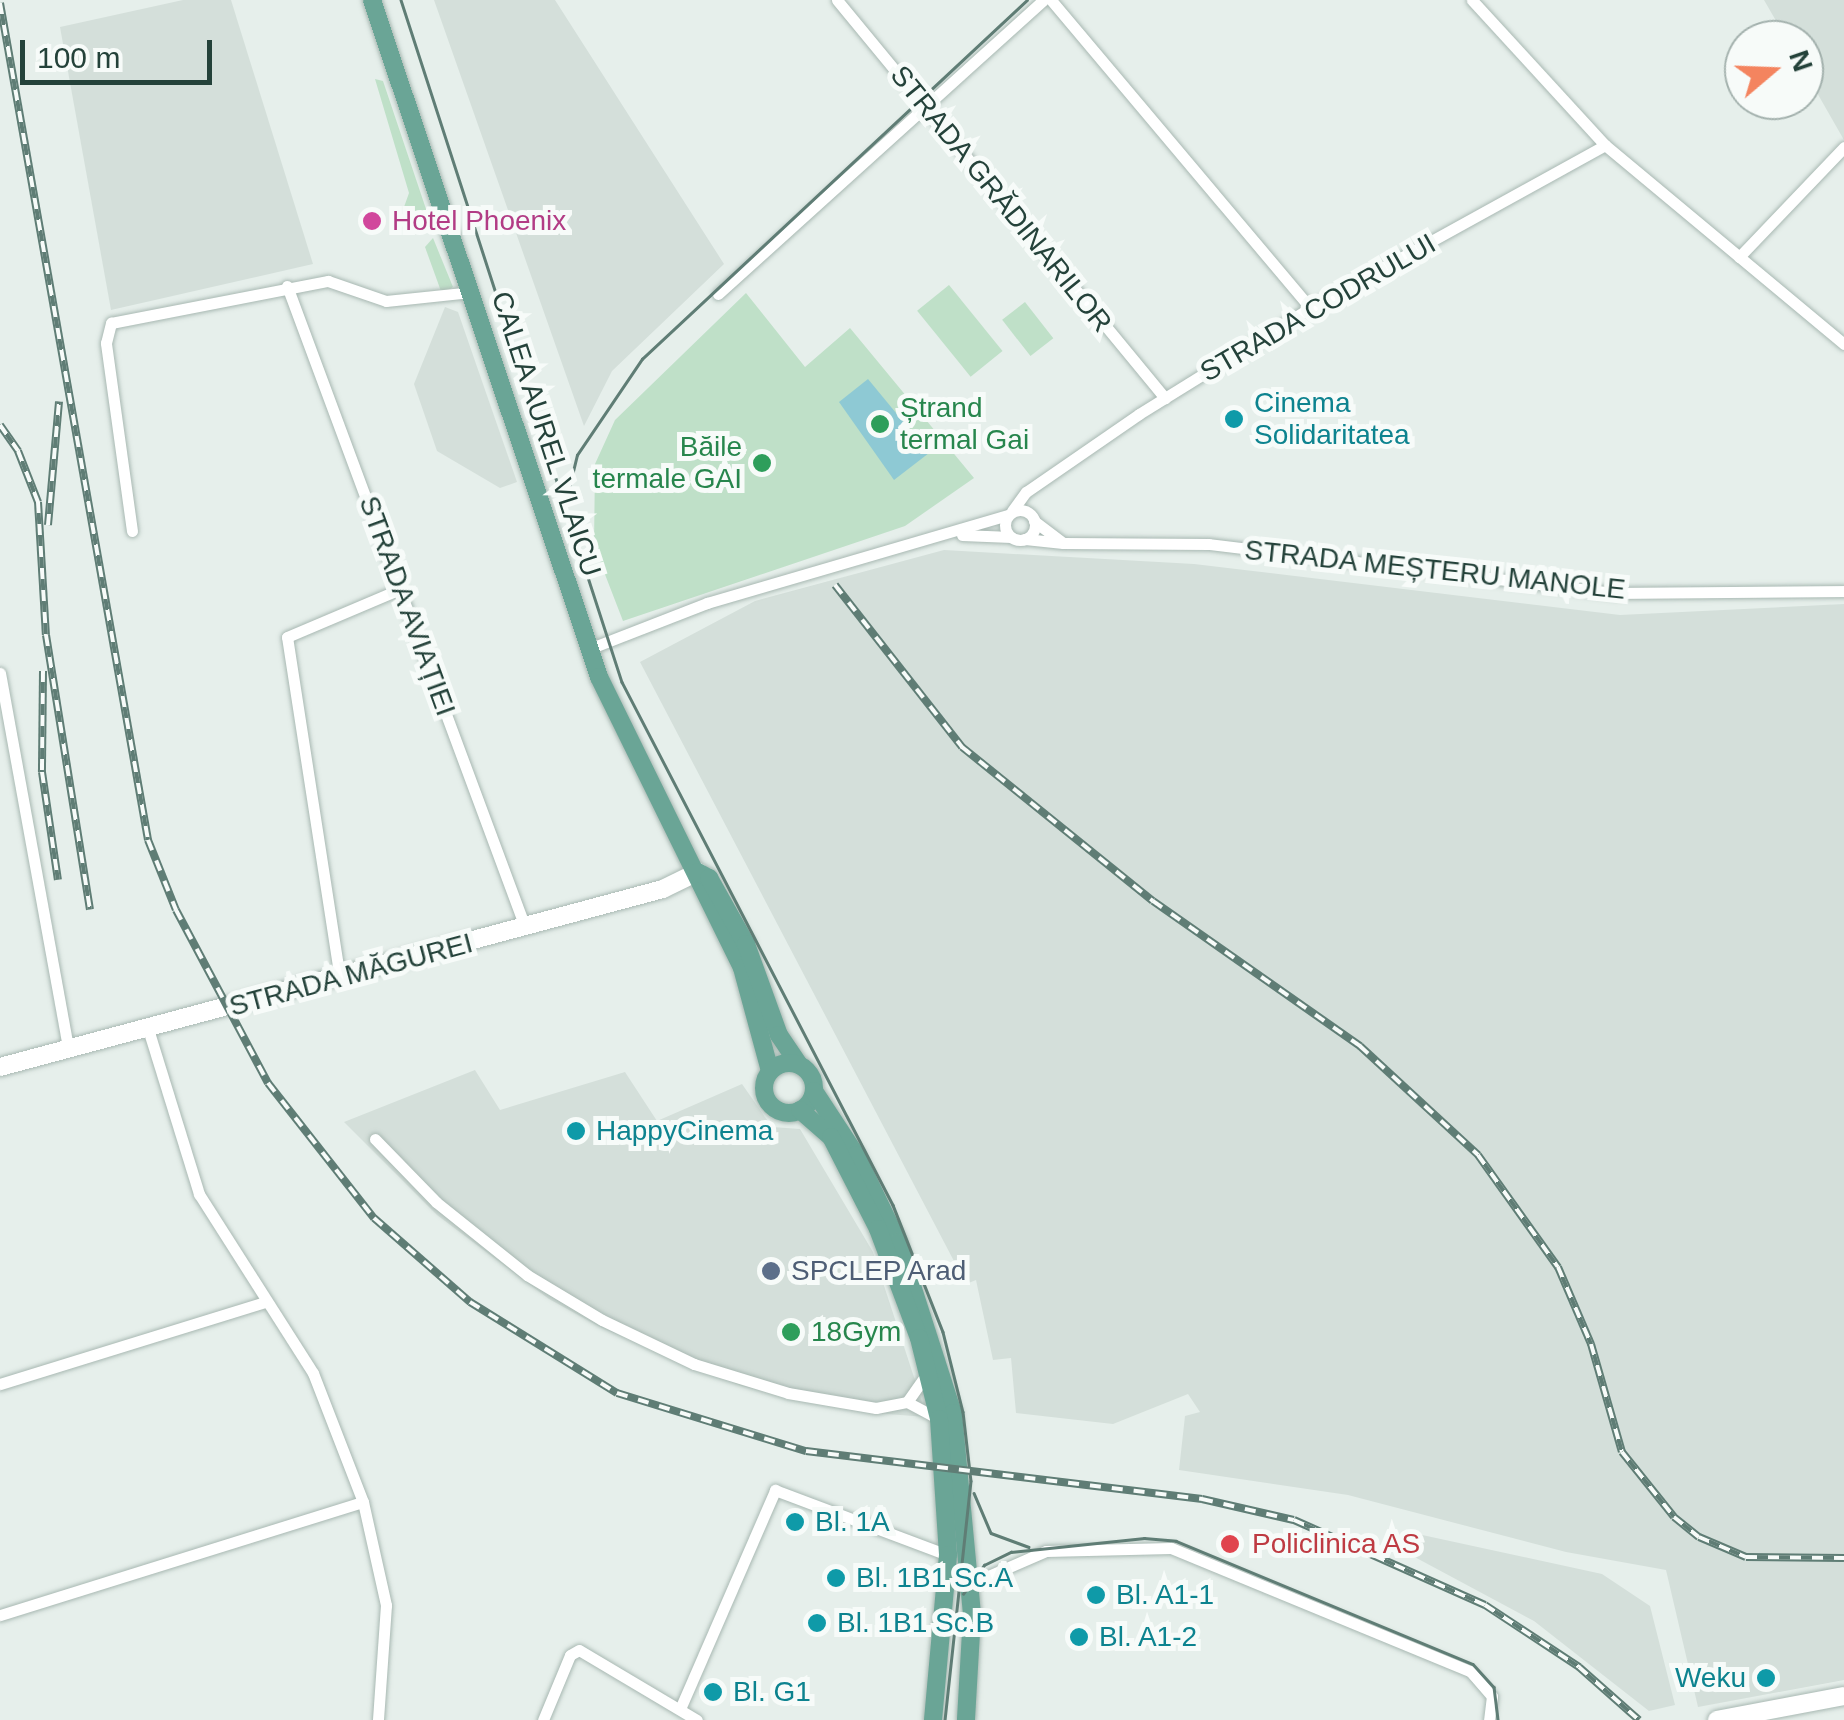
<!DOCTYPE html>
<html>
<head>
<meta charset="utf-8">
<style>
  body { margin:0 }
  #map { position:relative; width:1844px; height:1720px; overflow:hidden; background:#e6efeb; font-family:Arial,sans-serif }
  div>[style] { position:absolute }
  .built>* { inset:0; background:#d4dfda }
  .green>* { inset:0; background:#bfe0c8; transform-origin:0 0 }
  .water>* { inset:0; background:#8ec9d4 }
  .roads { filter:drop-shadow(0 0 2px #a8b8b2) drop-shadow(0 0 2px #a8b8b2) }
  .street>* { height:11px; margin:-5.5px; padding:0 5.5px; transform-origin:5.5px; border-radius:5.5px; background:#fff }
  .street>.ring { margin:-5.5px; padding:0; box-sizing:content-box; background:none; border:11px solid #fff; border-radius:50% }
  .secondary>* { height:18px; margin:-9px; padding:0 9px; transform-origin:9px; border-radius:9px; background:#fff }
  .primary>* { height:18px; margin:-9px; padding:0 9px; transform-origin:9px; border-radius:9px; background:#6aa596 }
  .primary>.ring { margin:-9px; padding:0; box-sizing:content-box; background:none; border:18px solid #6aa596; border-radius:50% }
  .tram>* { height:2.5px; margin:-1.25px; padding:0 1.25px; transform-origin:1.25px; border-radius:1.25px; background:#5f7d75 }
  .rail>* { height:8px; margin-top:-4px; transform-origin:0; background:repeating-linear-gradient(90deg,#f7fbf9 0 11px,#5f7d75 0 22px); box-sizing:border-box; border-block:2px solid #5f7d75 }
  .dots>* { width:28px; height:28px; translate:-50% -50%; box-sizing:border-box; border:5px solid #f7fbf9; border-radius:50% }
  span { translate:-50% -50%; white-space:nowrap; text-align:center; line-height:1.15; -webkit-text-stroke:10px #f7fbf9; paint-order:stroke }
  .street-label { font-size:28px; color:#24423a }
  .hotel-label { font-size:28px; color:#b23c85 }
  .left { translate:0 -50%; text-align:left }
  .culture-label { font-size:28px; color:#0d838f }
  .right { translate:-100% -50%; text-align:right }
  .leisure-label { font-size:28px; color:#27864d }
  .service-label { font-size:28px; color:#4e5e75 }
  .health-label { font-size:28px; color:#be3a42 }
  .north { position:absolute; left:1724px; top:20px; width:100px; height:100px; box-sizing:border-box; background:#f7fbf9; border:2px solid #a3b1ad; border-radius:50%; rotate:71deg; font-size:28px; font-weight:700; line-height:40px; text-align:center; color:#24423a }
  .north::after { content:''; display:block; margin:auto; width:35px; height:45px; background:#f4845f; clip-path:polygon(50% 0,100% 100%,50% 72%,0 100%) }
  .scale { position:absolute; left:20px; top:40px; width:192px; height:45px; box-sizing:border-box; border:5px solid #24423a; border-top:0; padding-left:12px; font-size:30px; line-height:35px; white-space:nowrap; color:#24423a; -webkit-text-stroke:8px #f7fbf9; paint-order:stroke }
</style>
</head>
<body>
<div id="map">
  <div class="built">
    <div style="clip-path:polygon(183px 0,231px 0,313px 264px,111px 310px,60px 27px)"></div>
    <div style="clip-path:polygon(434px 0,555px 0,724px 264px,612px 371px,584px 426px)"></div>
    <div style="clip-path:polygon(1764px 0,1844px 0,1844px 140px,1804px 70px,1804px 40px,1787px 40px)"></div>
    <div style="clip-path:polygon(445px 307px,458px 312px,517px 482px,500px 488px,437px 451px,414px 384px)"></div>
    <div style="clip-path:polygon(944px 550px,1194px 564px,1620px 615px,1844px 604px,1844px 1680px,1698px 1707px,1666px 1570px,1566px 1552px,1348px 1495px,1179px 1470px,1185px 1416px,1200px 1412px,1188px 1394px,1113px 1424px,1016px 1413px,1011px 1358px,993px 1360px,976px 1280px,966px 1284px,640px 662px,755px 601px)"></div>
    <div style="clip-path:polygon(475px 1070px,500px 1110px,625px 1072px,657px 1121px,742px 1084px,772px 1127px,800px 1129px,873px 1252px,927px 1417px,860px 1412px,741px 1386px,602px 1328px,549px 1299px,437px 1215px,344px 1122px)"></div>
    <div style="clip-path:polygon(1413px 1533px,1602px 1574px,1650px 1606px,1675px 1705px,1649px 1711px,1534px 1621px,1409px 1554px)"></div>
  </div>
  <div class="green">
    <div style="clip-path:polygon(375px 79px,383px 81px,428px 215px,423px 219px,404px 207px,409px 193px)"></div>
    <div style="clip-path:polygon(433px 238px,453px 287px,442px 294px,425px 247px)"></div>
    <div style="left:949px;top:285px;width:85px;height:41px;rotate:51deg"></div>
    <div style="clip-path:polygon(746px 293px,805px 367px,850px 328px,974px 478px,905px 526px,623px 621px,594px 546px,595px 464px,615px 420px)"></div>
    <div style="left:1025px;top:302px;width:46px;height:29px;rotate:52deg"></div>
  </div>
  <div class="water">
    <div style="clip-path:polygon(868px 379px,929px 453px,894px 480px,839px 402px)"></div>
  </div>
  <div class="roads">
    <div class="street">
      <div style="left:837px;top:0;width:516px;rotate:50.51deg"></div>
      <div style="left:1051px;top:0;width:402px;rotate:49.9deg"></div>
      <div style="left:1472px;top:0;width:197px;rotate:47.5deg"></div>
      <div style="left:1605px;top:145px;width:311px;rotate:39.8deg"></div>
      <div style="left:1739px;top:257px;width:152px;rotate:-46.3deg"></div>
      <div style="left:287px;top:286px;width:684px;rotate:69.63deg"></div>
      <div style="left:718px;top:294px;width:438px;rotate:-42.1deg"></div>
      <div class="ring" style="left:1005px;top:510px;width:19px;height:19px"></div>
      <div style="left:1012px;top:511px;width:24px;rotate:-54deg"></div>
      <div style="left:1026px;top:492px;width:137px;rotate:-34.6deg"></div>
      <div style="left:1139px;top:414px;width:201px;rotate:-31.8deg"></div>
      <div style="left:1310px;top:308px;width:337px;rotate:-28.9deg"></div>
      <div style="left:1034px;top:521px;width:36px;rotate:37deg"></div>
      <div style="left:1063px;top:543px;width:146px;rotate:0.4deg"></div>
      <div style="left:1209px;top:544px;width:410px;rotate:6.9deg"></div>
      <div style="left:1616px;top:593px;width:228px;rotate:-0.5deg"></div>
      <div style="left:132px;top:531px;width:190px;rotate:-97.9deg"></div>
      <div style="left:106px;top:343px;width:21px;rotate:-76deg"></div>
      <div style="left:111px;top:323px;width:221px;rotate:-11deg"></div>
      <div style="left:328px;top:281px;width:61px;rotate:19deg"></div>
      <div style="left:386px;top:301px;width:85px;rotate:-6deg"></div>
      <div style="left:962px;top:535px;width:49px;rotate:2.3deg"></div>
      <div style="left:1025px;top:539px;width:38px;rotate:6deg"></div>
      <div style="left:589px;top:649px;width:127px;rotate:-21.3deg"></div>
      <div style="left:707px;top:603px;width:314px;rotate:-16.3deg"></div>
      <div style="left:0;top:673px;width:382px;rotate:79.7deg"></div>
      <div style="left:340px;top:979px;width:346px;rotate:-98.8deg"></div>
      <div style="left:287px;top:637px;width:123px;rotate:-23deg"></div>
      <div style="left:148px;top:1029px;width:173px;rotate:72.8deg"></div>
      <div style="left:199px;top:1194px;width:212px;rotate:57.5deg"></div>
      <div style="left:313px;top:1373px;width:138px;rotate:68.8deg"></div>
      <div style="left:363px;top:1502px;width:106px;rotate:77.4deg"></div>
      <div style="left:386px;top:1605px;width:115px;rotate:94deg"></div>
      <div style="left:375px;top:1139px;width:88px;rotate:45.9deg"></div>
      <div style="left:436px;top:1202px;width:117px;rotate:38.7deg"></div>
      <div style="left:527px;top:1275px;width:87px;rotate:31deg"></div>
      <div style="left:602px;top:1320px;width:102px;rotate:25.6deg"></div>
      <div style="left:694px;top:1364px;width:98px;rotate:17.1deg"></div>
      <div style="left:788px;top:1393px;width:89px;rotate:9.7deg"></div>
      <div style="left:876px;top:1408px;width:32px;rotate:-11deg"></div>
      <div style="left:907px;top:1402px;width:37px;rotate:-55deg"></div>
      <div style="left:0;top:1384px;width:277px;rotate:-17.2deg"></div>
      <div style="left:907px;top:1402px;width:36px;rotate:28deg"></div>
      <div style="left:970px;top:1584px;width:83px;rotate:-23.5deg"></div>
      <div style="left:1046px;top:1551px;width:125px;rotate:-1.4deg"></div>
      <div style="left:1171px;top:1548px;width:323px;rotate:22.4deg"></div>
      <div style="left:1470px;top:1671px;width:33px;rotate:49deg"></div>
      <div style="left:1492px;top:1696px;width:24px;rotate:97deg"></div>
      <div style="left:0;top:1615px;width:380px;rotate:-17.3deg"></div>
      <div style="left:680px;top:1709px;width:239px;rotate:-66.5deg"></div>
      <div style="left:775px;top:1490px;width:185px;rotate:20.6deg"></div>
      <div style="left:543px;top:1720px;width:70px;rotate:-67.4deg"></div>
      <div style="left:570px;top:1655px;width:10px;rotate:-29deg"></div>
      <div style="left:579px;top:1650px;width:137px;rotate:30.7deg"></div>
    </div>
    <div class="secondary">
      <div style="left:0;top:1067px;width:686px;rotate:-15.03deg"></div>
      <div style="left:663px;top:889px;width:39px;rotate:-26deg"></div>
      <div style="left:1717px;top:1720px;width:129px;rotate:-10.7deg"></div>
    </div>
    <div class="primary">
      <div style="left:372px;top:0;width:714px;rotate:71.46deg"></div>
      <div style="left:599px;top:677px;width:324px;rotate:63.8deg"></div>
      <div style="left:742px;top:968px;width:107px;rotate:74.8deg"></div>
      <div style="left:698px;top:872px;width:13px;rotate:29deg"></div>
      <div style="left:709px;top:878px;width:76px;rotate:60.7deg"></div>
      <div style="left:746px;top:944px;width:97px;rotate:70.1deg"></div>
      <div style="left:779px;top:1035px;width:36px;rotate:56deg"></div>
      <div class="ring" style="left:764px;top:1063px;width:32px;height:32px"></div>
      <div style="left:814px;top:1091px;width:77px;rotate:56.7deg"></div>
      <div style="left:856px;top:1155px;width:97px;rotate:64.2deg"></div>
      <div style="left:898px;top:1242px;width:180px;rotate:72.2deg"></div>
      <div style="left:953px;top:1413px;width:203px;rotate:84.6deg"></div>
      <div style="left:972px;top:1615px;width:105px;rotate:93.3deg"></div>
      <div style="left:800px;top:1110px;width:41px;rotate:41.1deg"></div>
      <div style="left:831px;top:1137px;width:103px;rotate:62.9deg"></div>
      <div style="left:878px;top:1229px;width:116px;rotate:69.4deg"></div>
      <div style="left:919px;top:1338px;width:83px;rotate:76.1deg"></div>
      <div style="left:939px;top:1419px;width:136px;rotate:86.2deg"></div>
      <div style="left:948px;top:1555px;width:166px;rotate:95.2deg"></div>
    </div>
  </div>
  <div class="tram">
    <div style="left:401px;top:0;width:717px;rotate:72.05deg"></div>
    <div style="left:622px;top:682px;width:589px;rotate:62.61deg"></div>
    <div style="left:893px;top:1205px;width:136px;rotate:68.5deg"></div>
    <div style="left:943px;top:1332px;width:82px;rotate:76deg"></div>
    <div style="left:963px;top:1412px;width:69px;rotate:83.4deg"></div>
    <div style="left:971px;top:1481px;width:240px;rotate:96.2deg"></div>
    <div style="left:566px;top:500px;width:46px;rotate:-76.3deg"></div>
    <div style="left:577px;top:455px;width:116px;rotate:-55.9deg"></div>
    <div style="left:642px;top:359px;width:526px;rotate:-43deg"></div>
    <div style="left:974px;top:1493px;width:43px;rotate:67deg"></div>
    <div style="left:991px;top:1533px;width:40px;rotate:20.2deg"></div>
    <div style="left:963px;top:1594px;width:36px;rotate:-54deg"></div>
    <div style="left:984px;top:1565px;width:30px;rotate:-26deg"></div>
    <div style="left:1011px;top:1552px;width:134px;rotate:-6deg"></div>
    <div style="left:1144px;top:1538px;width:32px;rotate:5deg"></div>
    <div style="left:1176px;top:1541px;width:321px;rotate:22.5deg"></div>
    <div style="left:1473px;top:1664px;width:31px;rotate:48deg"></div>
    <div style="left:1494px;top:1687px;width:33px;rotate:83deg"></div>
  </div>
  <div class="rail">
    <div style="left:0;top:3px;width:850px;rotate:79.97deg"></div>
    <div style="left:148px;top:840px;width:75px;rotate:68.2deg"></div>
    <div style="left:176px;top:910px;width:196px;rotate:62deg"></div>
    <div style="left:268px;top:1083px;width:172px;rotate:51.9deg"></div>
    <div style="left:374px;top:1218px;width:128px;rotate:41.2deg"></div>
    <div style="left:470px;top:1302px;width:173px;rotate:31.8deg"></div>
    <div style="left:617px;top:1393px;width:198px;rotate:17.1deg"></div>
    <div style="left:806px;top:1451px;width:399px;rotate:6.9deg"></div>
    <div style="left:1202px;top:1499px;width:94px;rotate:12.9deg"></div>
    <div style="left:1294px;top:1520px;width:209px;rotate:24deg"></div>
    <div style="left:1485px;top:1605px;width:113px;rotate:33.4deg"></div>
    <div style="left:1579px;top:1667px;width:80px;rotate:41.5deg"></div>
    <div style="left:0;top:425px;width:32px;rotate:55deg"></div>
    <div style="left:18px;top:451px;width:55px;rotate:68.6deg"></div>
    <div style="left:38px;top:502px;width:133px;rotate:86.6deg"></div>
    <div style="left:46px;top:635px;width:278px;rotate:80.9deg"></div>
    <div style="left:48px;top:525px;width:124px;rotate:-84.9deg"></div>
    <div style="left:835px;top:585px;width:206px;rotate:51.9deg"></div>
    <div style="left:962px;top:747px;width:245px;rotate:38.9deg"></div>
    <div style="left:1153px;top:901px;width:253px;rotate:35deg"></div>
    <div style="left:1360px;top:1046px;width:161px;rotate:42.7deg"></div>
    <div style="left:1478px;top:1155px;width:138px;rotate:54.5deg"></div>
    <div style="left:1558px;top:1267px;width:84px;rotate:66.8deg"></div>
    <div style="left:1591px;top:1344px;width:112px;rotate:74deg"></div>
    <div style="left:1622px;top:1452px;width:83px;rotate:51.3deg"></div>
    <div style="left:1674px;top:1517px;width:32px;rotate:39deg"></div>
    <div style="left:1699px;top:1537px;width:51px;rotate:23.1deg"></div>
    <div style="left:1746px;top:1557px;width:98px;rotate:0.6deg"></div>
    <div style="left:43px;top:671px;width:101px;rotate:90.6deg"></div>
    <div style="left:42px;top:772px;width:109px;rotate:81.6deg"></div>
  </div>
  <div class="dots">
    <div style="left:372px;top:221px;background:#d1479c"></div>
    <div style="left:1234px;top:419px;background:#0f9aa8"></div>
    <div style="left:880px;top:424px;background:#2e9e5b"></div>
    <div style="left:762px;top:463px;background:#2e9e5b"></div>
    <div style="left:576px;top:1131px;background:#0f9aa8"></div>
    <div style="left:771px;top:1271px;background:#5c6f8a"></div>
    <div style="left:791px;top:1332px;background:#2e9e5b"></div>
    <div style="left:795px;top:1522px;background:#0f9aa8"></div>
    <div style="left:1230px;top:1544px;background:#e0444e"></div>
    <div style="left:836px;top:1578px;background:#0f9aa8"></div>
    <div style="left:1096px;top:1595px;background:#0f9aa8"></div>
    <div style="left:817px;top:1623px;background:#0f9aa8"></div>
    <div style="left:1079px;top:1637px;background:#0f9aa8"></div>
    <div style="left:1766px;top:1678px;background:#0f9aa8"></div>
    <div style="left:713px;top:1692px;background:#0f9aa8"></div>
  </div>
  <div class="street-label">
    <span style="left:1001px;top:199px;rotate:51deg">STRADA GRĂDINARILOR</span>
    <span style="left:1318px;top:308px;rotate:-30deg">STRADA CODRULUI</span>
    <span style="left:546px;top:434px;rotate:72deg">CALEA AUREL VLAICU</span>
    <span style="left:1435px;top:570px;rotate:6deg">STRADA MEȘTERU MANOLE</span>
    <span style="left:407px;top:606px;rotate:70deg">STRADA AVIAȚIEI</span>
    <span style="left:351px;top:975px;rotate:-15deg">STRADA MĂGUREI</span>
  </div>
  <div class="hotel-label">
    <span class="left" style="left:392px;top:221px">Hotel Phoenix</span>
  </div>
  <div class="culture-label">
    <span class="left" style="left:1254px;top:419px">Cinema<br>Solidaritatea</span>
    <span class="left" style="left:596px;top:1131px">HappyCinema</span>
    <span class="left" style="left:815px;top:1522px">Bl. 1A</span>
    <span class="left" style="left:856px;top:1578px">Bl. 1B1 Sc.A</span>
    <span class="left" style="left:1116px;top:1595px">Bl. A1-1</span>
    <span class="left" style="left:837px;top:1623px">Bl. 1B1 Sc.B</span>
    <span class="left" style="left:1099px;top:1637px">Bl. A1-2</span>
    <span class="right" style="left:1746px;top:1678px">Weku</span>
    <span class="left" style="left:733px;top:1692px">Bl. G1</span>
  </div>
  <div class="leisure-label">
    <span class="left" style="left:900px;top:424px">Ștrand<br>termal Gai</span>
    <span class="right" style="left:742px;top:463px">Băile<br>termale GAI</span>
    <span class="left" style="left:811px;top:1332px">18Gym</span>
  </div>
  <div class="service-label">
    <span class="left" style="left:791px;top:1271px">SPCLEP Arad</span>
  </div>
  <div class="health-label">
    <span class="left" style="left:1252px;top:1544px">Policlinica AS</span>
  </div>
  <div class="north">N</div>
  <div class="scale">100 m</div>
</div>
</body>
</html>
